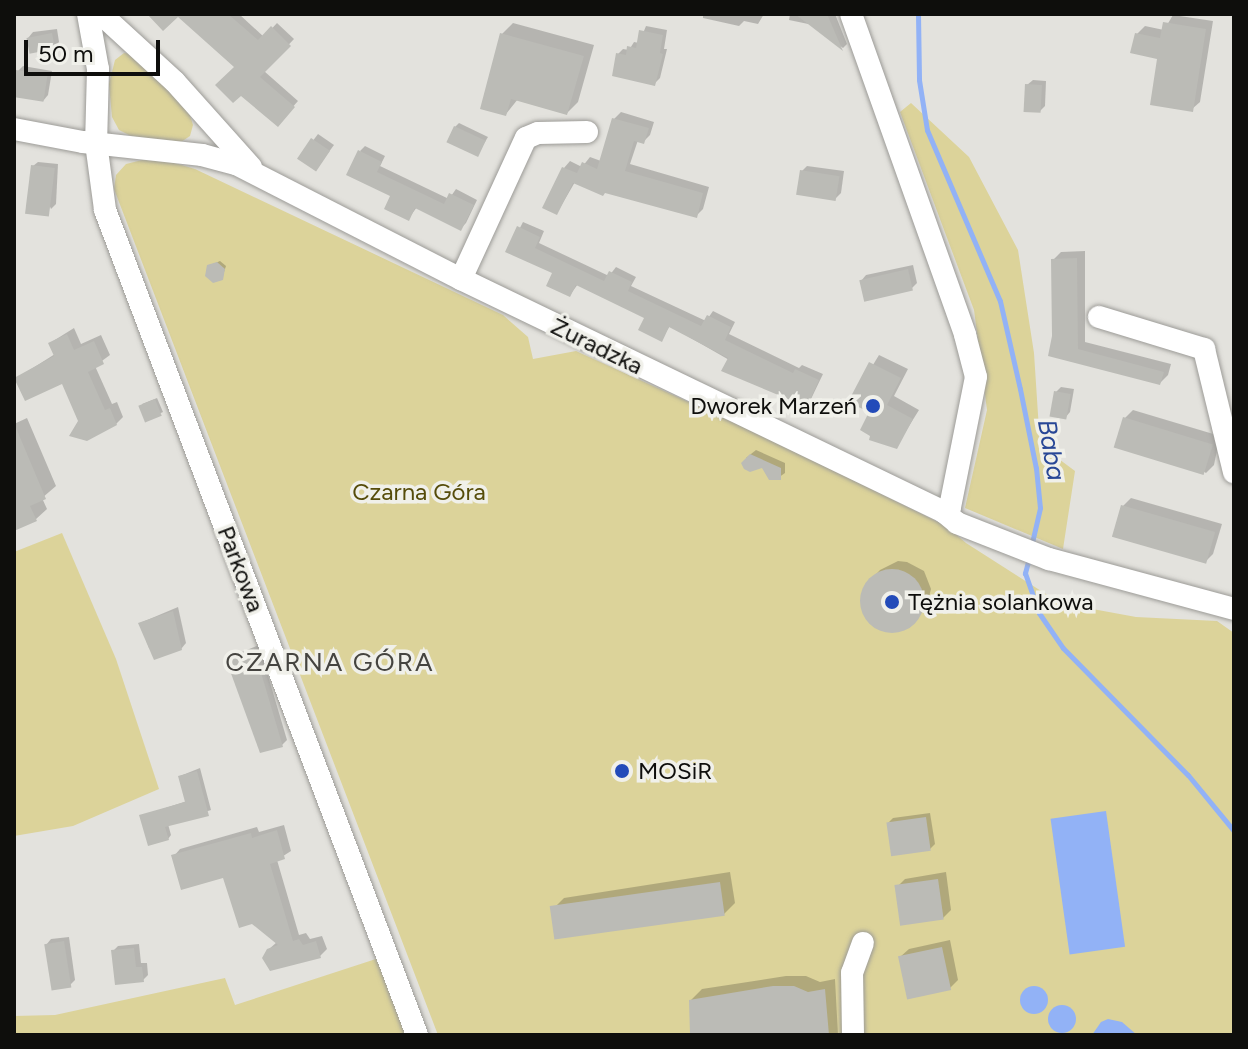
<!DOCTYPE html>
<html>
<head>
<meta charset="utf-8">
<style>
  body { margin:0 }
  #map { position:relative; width:1248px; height:1049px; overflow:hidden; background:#e3e2dd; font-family:Figtree,sans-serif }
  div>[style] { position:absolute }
  .green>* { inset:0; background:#dcd39a }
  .water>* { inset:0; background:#92b2f6; transform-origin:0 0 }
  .round { border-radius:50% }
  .shadow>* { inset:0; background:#0003 }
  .stream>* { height:5px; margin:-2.5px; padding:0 2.5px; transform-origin:2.5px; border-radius:2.5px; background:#92b2f6 }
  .building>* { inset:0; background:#bbbbb6; transform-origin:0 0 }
  .roads { filter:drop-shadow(0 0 2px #9c9b97) drop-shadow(0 0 2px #9c9b97) }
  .minor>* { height:22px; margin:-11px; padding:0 11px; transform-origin:11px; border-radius:11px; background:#fff }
  .dots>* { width:22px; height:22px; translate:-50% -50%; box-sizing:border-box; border:4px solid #f0f0ea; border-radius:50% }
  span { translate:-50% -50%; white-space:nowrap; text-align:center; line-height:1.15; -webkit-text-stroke:7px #f0f0ea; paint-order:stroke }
  .street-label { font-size:24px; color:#0e0e0c }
  .poi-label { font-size:24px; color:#0e0e0c }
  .right { translate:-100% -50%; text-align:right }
  .left { translate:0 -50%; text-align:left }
  .park-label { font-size:24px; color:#564c0a }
  .water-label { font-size:26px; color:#284796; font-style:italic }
  .neighbourhood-label { font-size:26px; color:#454440; letter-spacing:2px }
  .frame { position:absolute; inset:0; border:16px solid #0e0e0c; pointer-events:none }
  .scale { position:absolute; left:24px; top:40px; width:136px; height:36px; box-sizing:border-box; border:4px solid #0e0e0c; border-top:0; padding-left:10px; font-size:24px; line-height:28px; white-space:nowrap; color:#0e0e0c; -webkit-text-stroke:6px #f0f0ea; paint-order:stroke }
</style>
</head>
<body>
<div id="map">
  <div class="green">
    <div style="clip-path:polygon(124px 53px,135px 54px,186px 103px,193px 125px,190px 136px,181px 142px,151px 146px,119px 130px,112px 117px,109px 84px,115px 60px)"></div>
    <div style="clip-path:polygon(911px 103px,969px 157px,1018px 250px,1034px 353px,1040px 445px,1075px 471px,1063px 549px,965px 508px,987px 410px,974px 310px,900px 112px)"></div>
    <div style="clip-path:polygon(142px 160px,168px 161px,195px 169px,503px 315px,528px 337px,533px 359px,576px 351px,757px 433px,946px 526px,966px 543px,1060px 603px,1136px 617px,1217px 621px,1234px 633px,1234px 1035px,438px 1035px,114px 189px,116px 175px,126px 164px)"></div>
    <div style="clip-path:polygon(62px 533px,116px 659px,159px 789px,73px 826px,14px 836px,14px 552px)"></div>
    <div style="clip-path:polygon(382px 957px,410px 1035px,14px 1035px,14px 1016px,55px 1015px,225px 978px,235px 1005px)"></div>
  </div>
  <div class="water">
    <div style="left:1106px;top:811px;width:137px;height:56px;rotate:82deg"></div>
    <div class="round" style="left:1020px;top:986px;width:28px;height:28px"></div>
    <div class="round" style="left:1048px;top:1005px;width:28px;height:28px"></div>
    <div style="clip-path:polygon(1108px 1019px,1122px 1022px,1137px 1035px,1092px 1035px,1101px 1022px)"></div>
  </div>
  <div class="shadow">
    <div style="clip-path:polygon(214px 14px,239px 14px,264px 37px,277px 23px,294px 39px,264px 71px,298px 101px,282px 119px,237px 67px)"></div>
    <div style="clip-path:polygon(703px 14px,764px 14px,758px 24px,744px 21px,739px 26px,703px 18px)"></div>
    <div style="clip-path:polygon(790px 14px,835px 14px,847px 44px,843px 48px,813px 25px,789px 20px)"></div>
    <div style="clip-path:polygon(1173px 15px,1213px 21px,1200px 102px,1192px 109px,1159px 57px,1137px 34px,1145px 26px,1164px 30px)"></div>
    <div style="clip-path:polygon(513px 23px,594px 45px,578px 102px,567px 113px,518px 99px,506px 114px,502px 34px)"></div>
    <div style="clip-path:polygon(646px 26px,667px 30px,664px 49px,667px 49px,660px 78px,655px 83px,618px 54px,623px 49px,629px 50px,634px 42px,639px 43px)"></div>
    <div style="clip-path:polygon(57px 29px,59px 42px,54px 47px,28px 38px,33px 32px)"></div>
    <div style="clip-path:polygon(23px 66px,52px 71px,48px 95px,43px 101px,14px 95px,18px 71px)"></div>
    <div style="clip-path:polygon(1033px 80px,1046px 81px,1045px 106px,1040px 111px,1027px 85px)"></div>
    <div style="clip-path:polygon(621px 112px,654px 122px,650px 135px,643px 142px,638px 140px,630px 164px,709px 187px,703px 209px,696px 216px,575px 182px,557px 213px,564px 168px,570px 161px,582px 167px,590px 157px,601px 161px,614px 119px)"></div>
    <div style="clip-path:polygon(459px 123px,488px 137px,477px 155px,455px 127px)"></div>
    <div style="clip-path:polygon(318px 134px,334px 145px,320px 164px,300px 158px)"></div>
    <div style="clip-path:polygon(365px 146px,385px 156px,380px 166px,449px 199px,456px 189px,477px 200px,466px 223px,461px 228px,417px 207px,409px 218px,360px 151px)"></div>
    <div style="clip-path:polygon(38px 162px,58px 164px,56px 204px,51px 209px,33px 166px)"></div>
    <div style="clip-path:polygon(807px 166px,844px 171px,841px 193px,836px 198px,802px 171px)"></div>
    <div style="clip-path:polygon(523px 222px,544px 231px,539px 243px,609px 276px,616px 267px,636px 277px,631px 286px,706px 321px,713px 311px,735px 322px,729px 334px,799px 368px,802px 365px,823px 374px,811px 399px,806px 404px,670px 326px,661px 339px,647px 317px,578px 284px,570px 295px,555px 272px,508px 251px)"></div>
    <div style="clip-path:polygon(1085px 251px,1085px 342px,1171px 364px,1168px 375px,1160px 383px,1050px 355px,1054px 337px,1053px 260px,1061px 252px)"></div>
    <div style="clip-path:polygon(220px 261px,226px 266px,222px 278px,209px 266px)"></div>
    <div style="clip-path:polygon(913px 265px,917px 283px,912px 288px,861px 281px,866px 275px)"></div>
    <div style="clip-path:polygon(74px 328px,81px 344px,101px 335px,110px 355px,95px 366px,112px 404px,117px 402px,123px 417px,116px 424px,81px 421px,63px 381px,17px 378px,55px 354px,50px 343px)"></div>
    <div style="clip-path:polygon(879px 355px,908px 369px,894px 396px,919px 410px,896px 447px,872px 411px,851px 401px)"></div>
    <div style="clip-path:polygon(1061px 387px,1074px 389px,1070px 412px,1065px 418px,1056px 392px)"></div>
    <div style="clip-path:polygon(157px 398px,163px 412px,146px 420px,142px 404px)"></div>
    <div style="clip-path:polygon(1133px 410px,1220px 436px,1214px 465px,1206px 473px,1125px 418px)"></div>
    <div style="clip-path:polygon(27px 418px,56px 486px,42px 498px,47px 509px,35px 520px,14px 529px,14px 424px)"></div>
    <div style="clip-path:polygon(756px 450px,785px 463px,785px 473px,775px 480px,763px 466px,746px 468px,746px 458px)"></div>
    <div style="clip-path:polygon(1131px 498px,1222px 524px,1213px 554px,1205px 562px,1123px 506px)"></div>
    <div style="clip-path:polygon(898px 561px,907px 562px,924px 571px,931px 589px,926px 609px,900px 630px,879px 628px,871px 622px,862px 605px,865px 586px,880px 570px)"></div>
    <div style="clip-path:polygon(178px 607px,186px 643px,181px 649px,149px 648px,140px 623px)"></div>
    <div style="clip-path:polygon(259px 645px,287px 740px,282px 745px,227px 658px)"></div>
    <div style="clip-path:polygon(200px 768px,211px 810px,168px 824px,171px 835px,168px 839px,141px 816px,187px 801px,180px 776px)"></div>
    <div style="clip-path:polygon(930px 813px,935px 844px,930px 849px,888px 823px,893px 818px)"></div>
    <div style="clip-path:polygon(284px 825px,291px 851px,277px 860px,299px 935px,306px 933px,310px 939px,322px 936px,327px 949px,320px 956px,268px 950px,277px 942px,225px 875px,174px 856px,180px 849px,257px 827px,259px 832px)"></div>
    <div style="clip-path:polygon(730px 872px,735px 903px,724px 914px,553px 909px,564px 898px)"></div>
    <div style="clip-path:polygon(946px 872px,951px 910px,942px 919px,897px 887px,905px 879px)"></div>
    <div style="clip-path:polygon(69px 937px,75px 980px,70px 985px,46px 945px,51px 939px)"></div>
    <div style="clip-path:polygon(950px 940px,958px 980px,950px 988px,900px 957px,909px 949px)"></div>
    <div style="clip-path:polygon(139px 944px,141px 963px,147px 963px,148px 975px,143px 980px,113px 951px,118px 946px)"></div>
    <div style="clip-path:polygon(786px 976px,806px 976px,820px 982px,835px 979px,838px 1035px,703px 1035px,691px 1000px,702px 989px)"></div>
  </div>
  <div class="stream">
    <div style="left:918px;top:14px;width:66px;rotate:89.1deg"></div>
    <div style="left:919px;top:80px;width:51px;rotate:80.9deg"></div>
    <div style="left:927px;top:130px;width:186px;rotate:66.9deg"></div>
    <div style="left:1000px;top:301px;width:90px;rotate:77.2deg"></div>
    <div style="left:1020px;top:389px;width:81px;rotate:78.6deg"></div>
    <div style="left:1036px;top:468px;width:40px;rotate:84.3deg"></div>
    <div style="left:1040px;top:508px;width:37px;rotate:103deg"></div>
    <div style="left:1029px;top:558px;width:16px;rotate:105deg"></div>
    <div style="left:1025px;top:573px;width:42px;rotate:70.7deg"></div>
    <div style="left:1039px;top:613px;width:42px;rotate:55.6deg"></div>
    <div style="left:1063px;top:648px;width:178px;rotate:45.5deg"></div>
    <div style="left:1188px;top:775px;width:72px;rotate:50.6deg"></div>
  </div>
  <div class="building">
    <div style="clip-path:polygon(147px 14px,228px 14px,258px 40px,271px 26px,291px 46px,260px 77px,295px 107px,278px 127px,241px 96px,233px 103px,215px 85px,234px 67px,178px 17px,163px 31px)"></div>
    <div style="clip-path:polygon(795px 14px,827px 14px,843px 51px)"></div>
    <div style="clip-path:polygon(1163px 22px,1206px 29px,1193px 112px,1150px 105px,1157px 59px,1130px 53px,1135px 33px,1160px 38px)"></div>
    <div style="clip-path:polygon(639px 30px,663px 35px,660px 53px,663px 54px,655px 86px,612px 76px,616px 53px,626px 55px,627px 46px,636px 48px)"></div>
    <div style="left:52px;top:33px;width:16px;height:26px;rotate:79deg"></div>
    <div style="clip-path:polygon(500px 33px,584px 56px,567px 115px,511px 99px,506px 116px,480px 109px)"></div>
    <div style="left:16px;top:70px;width:32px;height:27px;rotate:9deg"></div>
    <div style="left:1025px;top:84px;width:17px;height:28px;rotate:3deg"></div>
    <div style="clip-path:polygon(612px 118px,649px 128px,644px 144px,634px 141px,625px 171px,703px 193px,697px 218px,605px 193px,603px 196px,573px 183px,557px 215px,542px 208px,562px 167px,577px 173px,582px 162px,597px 169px)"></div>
    <div style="left:454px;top:126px;width:35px;height:18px;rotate:25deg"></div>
    <div style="left:311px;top:138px;width:23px;height:25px;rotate:34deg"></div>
    <div style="clip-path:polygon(358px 150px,382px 162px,377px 172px,444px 204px,449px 193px,474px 205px,461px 231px,415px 208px,409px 221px,384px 209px,390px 196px,346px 175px)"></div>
    <div style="left:31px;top:165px;width:24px;height:49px;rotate:7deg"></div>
    <div style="left:800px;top:170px;width:40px;height:25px;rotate:9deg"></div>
    <div style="clip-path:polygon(517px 226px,540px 237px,535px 248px,604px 281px,609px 271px,632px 282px,628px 291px,701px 326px,707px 315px,731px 327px,725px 340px,793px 373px,795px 369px,819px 380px,807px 407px,721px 371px,728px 358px,669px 327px,662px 342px,638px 330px,644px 318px,576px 285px,570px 297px,546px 286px,552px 273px,505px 252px)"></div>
    <div style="clip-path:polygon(1077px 258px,1078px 349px,1164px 372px,1160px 385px,1048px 356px,1052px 336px,1051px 259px)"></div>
    <div style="clip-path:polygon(217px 262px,225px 269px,223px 280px,213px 283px,205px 276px,207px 265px)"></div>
    <div style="left:908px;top:269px;width:22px;height:50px;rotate:77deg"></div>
    <div style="clip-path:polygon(67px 334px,74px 350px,94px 341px,104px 364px,88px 372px,105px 410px,110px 408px,117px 425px,87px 441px,69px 436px,78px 421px,62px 384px,25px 401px,14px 378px,54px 356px,48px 343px)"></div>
    <div style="clip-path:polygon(869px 362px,901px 378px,887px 405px,913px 419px,897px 449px,869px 440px,870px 436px,860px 430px,869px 412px,848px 402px)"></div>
    <div style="left:1054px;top:391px;width:17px;height:26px;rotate:10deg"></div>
    <div style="left:155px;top:399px;width:18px;height:18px;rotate:68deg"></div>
    <div style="left:1123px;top:417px;width:94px;height:32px;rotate:17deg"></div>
    <div style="clip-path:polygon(14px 423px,46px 499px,30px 506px,37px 521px,14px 531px)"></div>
    <div style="clip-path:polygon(750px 454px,781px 468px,781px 480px,769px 480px,762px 468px,750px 472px,744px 469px,741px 463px)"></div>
    <div style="left:1121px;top:505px;width:98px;height:33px;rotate:16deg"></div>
    <div class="round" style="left:860px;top:569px;width:64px;height:64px"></div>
    <div style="clip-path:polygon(173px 611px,182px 650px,154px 660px,138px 623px)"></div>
    <div style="clip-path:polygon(254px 649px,283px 747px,260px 753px,225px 657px)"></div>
    <div style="clip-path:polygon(197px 771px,209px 816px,165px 827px,169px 840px,148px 846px,139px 815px,185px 802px,178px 776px)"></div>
    <div style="left:926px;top:817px;width:34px;height:40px;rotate:82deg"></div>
    <div style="clip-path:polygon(277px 830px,285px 859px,270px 864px,293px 941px,299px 939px,303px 945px,316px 941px,321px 958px,270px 971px,262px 958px,267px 949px,278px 945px,252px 924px,239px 928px,223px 878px,181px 890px,171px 855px,251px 833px,252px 838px)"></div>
    <div style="left:938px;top:879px;width:41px;height:44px;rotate:82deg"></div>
    <div style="left:720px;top:882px;width:34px;height:172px;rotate:82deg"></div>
    <div style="left:64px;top:941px;width:47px;height:20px;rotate:81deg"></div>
    <div style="left:942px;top:947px;width:44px;height:45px;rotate:78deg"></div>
    <div style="clip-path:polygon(134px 948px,136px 967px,142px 967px,144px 982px,115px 985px,111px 950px)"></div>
    <div style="clip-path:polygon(773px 986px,794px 986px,808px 992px,825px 989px,829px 1035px,690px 1034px,689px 1000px)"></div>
  </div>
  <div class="roads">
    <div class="minor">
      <div style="left:88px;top:14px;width:56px;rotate:79.7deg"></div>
      <div style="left:98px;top:69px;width:74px;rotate:91.5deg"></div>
      <div style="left:96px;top:143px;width:68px;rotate:82.3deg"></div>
      <div style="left:105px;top:210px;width:882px;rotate:69.28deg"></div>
      <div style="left:101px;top:14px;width:100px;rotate:42.6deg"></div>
      <div style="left:175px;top:82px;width:114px;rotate:48.2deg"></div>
      <div style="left:851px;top:14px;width:341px;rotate:70.4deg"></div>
      <div style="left:965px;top:335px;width:43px;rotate:75.3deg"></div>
      <div style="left:976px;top:377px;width:133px;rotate:101.3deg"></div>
      <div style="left:950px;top:507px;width:8px;rotate:140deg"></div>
      <div style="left:14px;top:129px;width:70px;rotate:10.7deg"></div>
      <div style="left:83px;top:142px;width:120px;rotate:6.2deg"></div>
      <div style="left:202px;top:155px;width:35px;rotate:15deg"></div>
      <div style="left:236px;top:164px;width:253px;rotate:27.1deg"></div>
      <div style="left:461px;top:279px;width:536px;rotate:25.75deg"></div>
      <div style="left:944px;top:512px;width:17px;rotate:40deg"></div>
      <div style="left:957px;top:523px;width:99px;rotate:21.4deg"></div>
      <div style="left:1049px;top:559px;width:192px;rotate:15.1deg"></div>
      <div style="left:461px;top:279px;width:155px;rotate:-65.3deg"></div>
      <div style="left:526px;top:138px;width:13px;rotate:-23deg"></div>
      <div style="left:538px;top:133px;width:49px;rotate:-1.2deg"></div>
      <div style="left:1099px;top:317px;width:110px;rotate:16.9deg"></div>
      <div style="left:1204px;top:349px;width:127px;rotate:76.3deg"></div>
      <div style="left:853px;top:1035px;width:62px;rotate:-90.9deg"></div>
      <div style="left:852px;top:973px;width:32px;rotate:-70deg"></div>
    </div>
  </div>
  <div class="dots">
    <div style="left:873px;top:406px;background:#234bb9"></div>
    <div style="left:892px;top:602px;background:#234bb9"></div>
    <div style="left:622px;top:771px;background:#234bb9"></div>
  </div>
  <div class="street-label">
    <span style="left:597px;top:346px;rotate:26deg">Żuradzka</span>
    <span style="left:241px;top:569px;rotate:69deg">Parkowa</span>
  </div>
  <div class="poi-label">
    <span class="right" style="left:857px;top:406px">Dworek Marzeń</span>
    <span class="left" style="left:908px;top:602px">Tężnia solankowa</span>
    <span class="left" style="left:638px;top:771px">MOSiR</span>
  </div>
  <div class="park-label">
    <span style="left:419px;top:492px">Czarna Góra</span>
  </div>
  <div class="water-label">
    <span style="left:1051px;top:450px;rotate:80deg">Baba</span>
  </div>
  <div class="neighbourhood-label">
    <span style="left:330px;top:663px">CZARNA GÓRA</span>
  </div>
  <div class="frame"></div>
  <div class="scale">50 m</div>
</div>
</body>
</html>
